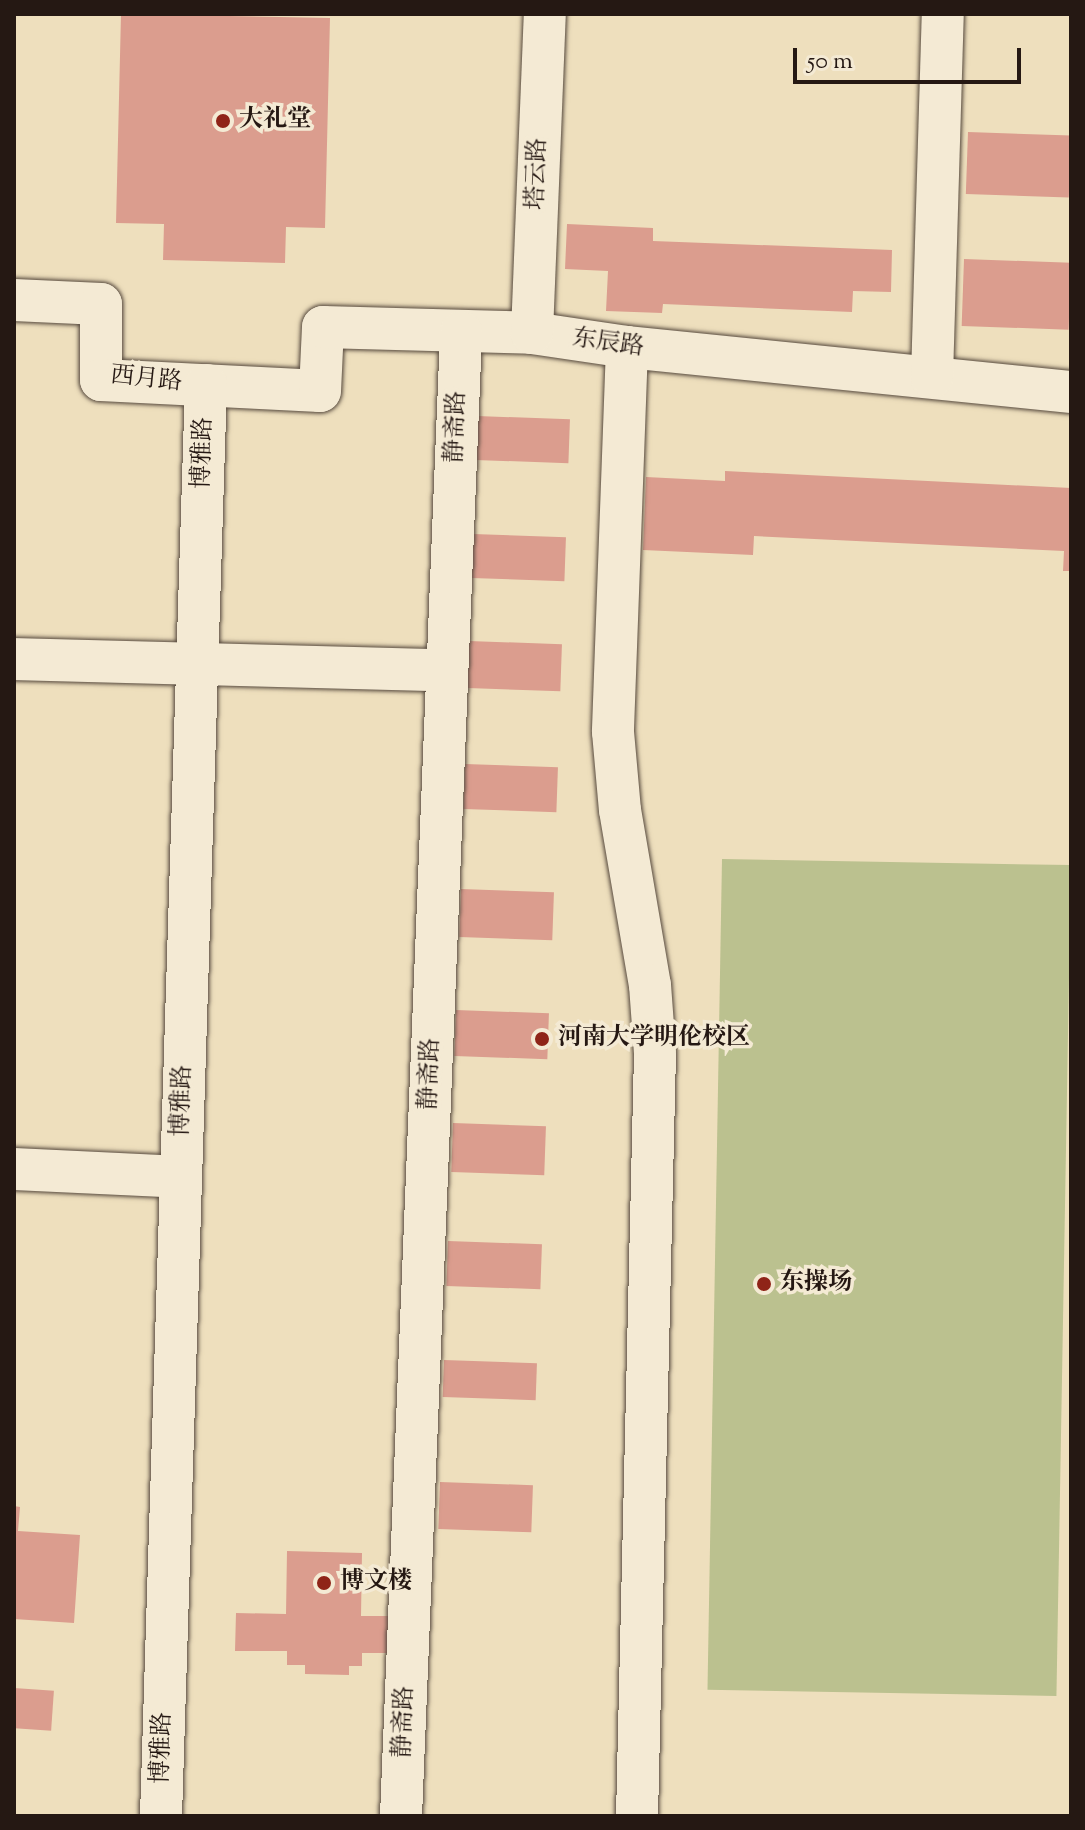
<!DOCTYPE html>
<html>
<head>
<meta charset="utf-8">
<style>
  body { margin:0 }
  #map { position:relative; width:1085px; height:1830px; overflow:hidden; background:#eedfbd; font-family:"Sorts Mill Goudy","Noto Serif SC",serif }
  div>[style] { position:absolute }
  .green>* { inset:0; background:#bbc18f; transform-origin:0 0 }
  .building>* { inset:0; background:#db9d8e; transform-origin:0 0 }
  .roads { filter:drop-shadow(0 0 2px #574a3e) drop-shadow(0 0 2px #574a3e) }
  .minor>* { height:42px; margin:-21px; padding:0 21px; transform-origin:21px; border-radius:21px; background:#f4ead4 }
  .dots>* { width:22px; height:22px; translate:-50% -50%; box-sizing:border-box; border:4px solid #f4ead4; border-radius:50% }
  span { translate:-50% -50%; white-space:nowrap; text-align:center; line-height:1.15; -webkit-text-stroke:7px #f4ead4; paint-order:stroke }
  .poi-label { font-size:24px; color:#251813; font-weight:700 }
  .left { translate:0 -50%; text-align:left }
  .street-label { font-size:24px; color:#251813 }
  .frame { position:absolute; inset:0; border:16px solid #251813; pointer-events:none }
  .scale { position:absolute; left:793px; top:48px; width:228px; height:36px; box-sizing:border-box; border:4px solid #251813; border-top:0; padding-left:10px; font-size:24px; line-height:28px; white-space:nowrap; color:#251813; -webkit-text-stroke:6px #f4ead4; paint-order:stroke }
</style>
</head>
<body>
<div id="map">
  <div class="green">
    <div style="left:722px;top:859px;width:349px;height:831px;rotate:1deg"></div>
  </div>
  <div class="building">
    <div style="clip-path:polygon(121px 14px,330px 18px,325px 228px,286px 227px,285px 263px,163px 260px,164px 224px,116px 223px)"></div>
    <div style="left:968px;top:132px;width:103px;height:62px;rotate:2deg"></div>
    <div style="clip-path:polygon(567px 224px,653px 228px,653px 241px,892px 250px,891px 292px,853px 291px,852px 312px,663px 304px,662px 313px,606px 311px,608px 271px,565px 269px)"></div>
    <div style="left:964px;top:259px;width:107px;height:67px;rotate:2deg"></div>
    <div style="left:477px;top:416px;width:93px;height:44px;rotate:2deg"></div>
    <div style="clip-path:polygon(725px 471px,1071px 488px,1071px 571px,1063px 571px,1064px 551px,754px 536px,753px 555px,643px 550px,646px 477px,725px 481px)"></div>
    <div style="left:473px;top:534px;width:93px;height:44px;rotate:2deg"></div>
    <div style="left:469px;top:641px;width:93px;height:47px;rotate:2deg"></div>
    <div style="left:465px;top:764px;width:93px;height:45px;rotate:2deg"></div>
    <div style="left:461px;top:889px;width:93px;height:48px;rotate:2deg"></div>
    <div style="left:456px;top:1010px;width:93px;height:46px;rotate:2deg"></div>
    <div style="left:453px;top:1123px;width:93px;height:49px;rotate:2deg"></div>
    <div style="left:448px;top:1241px;width:94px;height:45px;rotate:2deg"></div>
    <div style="left:444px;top:1360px;width:93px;height:37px;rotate:2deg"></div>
    <div style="left:440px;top:1482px;width:93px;height:47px;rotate:2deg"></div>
    <div style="clip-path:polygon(14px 1506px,20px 1507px,18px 1531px,80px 1535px,74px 1623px,14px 1619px)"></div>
    <div style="clip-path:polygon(287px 1551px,362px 1553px,361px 1616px,400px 1616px,399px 1653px,362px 1653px,362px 1666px,349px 1666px,349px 1675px,305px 1674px,305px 1665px,287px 1665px,287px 1651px,235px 1651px,236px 1613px,286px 1614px)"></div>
    <div style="left:14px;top:1688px;width:40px;height:40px;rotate:4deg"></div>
  </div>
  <div class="roads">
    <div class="minor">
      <div style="left:14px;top:300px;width:87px;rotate:2.6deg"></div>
      <div style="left:101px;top:304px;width:76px;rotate:90deg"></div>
      <div style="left:101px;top:380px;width:219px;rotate:2.9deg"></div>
      <div style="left:320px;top:391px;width:64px;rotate:-87.3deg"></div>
      <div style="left:323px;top:327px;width:209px;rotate:1.6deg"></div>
      <div style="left:532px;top:333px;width:96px;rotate:8.4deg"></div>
      <div style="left:627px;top:347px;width:446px;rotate:5.8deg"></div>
      <div style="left:532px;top:333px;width:319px;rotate:-87.7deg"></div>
      <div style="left:627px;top:347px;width:385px;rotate:92.1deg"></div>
      <div style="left:613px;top:732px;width:78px;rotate:84.9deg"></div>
      <div style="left:620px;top:810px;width:178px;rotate:80.3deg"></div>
      <div style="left:650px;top:985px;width:68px;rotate:85.8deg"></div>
      <div style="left:655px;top:1053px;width:763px;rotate:91.35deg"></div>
      <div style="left:932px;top:377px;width:363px;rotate:-88.3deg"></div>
      <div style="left:14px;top:659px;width:433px;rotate:1.5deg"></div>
      <div style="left:14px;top:1169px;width:167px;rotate:2.7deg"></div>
      <div style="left:161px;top:1816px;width:1432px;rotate:-88.2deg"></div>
      <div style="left:401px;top:1816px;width:1485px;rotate:-87.68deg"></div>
    </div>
  </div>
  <div class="dots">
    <div style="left:223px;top:121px;background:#8f2418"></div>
    <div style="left:542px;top:1039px;background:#8f2418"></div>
    <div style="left:764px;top:1284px;background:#8f2418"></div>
    <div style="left:324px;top:1583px;background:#8f2418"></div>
  </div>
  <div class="poi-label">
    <span class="left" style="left:239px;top:121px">大礼堂</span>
    <span class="left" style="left:558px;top:1039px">河南大学明伦校区</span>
    <span class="left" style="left:780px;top:1284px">东操场</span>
    <span class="left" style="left:340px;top:1583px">博文楼</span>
  </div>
  <div class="street-label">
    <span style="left:538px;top:174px;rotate:-88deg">塔云路</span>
    <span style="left:608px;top:344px;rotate:8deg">东辰路</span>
    <span style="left:146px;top:380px;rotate:6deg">西月路</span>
    <span style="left:457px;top:427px;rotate:-88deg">静斋路</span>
    <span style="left:204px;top:453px;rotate:-88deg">博雅路</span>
    <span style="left:431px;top:1074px;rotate:-88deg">静斋路</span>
    <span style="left:183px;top:1101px;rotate:-88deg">博雅路</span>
    <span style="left:405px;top:1722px;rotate:-88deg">静斋路</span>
    <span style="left:163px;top:1748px;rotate:-88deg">博雅路</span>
  </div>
  <div class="frame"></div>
  <div class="scale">50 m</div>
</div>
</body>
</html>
